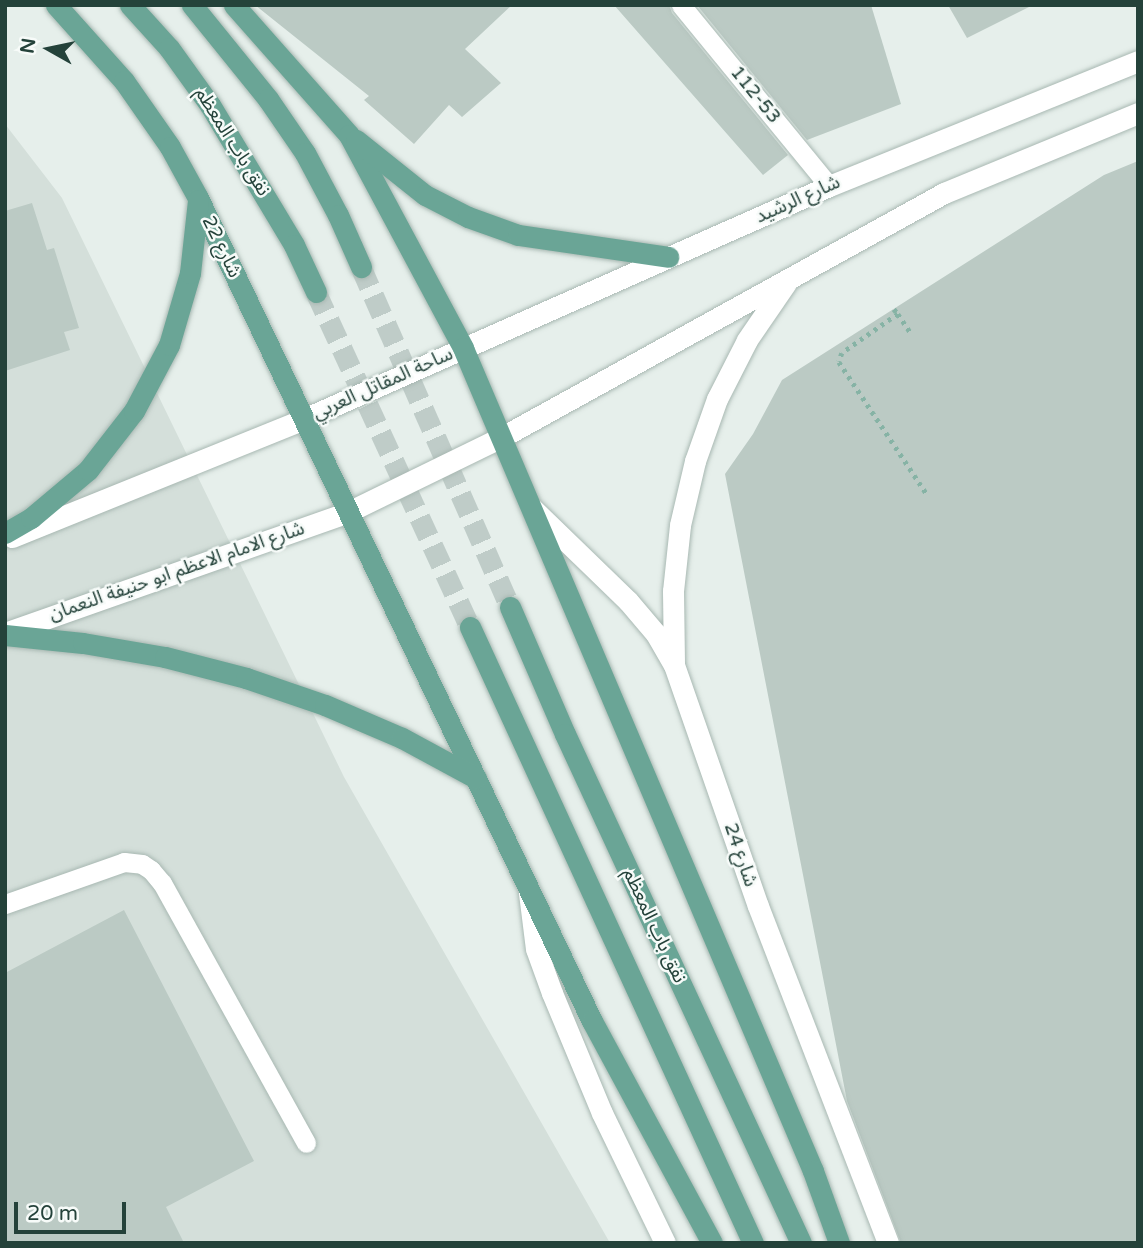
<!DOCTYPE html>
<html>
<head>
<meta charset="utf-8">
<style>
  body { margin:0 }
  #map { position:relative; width:1143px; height:1248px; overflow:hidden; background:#e6efeb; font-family:"Varela Round","Noto Sans Arabic",sans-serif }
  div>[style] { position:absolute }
  .built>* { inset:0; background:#d4dfda }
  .building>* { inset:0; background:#bbcac4 }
  .primary-tunnel>* { height:21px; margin-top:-10.5px; transform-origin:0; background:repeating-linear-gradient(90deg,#bfccc8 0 21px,transparent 0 31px) }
  .path>* { height:4.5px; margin-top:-2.25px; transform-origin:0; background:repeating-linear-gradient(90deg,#86b3a5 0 3.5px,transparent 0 8.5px) }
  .roads { filter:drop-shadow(0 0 2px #a8b8b2) drop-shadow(0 0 2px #a8b8b2) }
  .lane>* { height:19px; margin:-9.5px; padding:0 9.5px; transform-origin:9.5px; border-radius:9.5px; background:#fff }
  .secondary>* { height:21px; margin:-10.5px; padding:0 10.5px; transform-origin:10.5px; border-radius:10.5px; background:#fff }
  .primary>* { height:21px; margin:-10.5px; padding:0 10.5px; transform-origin:10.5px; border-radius:10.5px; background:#6aa596 }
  span { translate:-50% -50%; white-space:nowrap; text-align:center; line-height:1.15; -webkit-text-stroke:5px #f7fbf9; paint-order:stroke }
  .street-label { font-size:19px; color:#24423a }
  .frame { position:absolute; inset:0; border:7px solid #24423a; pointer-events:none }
  .north { position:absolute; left:14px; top:14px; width:70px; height:70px; -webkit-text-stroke:5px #f7fbf9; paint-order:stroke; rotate:279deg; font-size:19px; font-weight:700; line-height:28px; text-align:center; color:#24423a }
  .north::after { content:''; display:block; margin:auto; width:24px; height:32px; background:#24423a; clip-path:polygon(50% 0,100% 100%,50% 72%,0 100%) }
  .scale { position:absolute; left:14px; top:1202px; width:112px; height:32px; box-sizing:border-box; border:4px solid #24423a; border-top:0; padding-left:9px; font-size:21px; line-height:24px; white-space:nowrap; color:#24423a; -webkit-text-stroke:5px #f7fbf9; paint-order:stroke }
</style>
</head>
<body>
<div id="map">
  <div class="built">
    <div style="clip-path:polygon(5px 124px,62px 198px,344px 777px,610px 1243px,5px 1243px)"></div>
  </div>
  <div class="building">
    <div style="clip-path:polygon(255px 5px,512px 5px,465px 49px,501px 83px,462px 117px,449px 105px,414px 144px,364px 100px,369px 96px)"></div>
    <div style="clip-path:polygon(614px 5px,669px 5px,672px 13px,788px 155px,763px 175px)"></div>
    <div style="clip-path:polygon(697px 5px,871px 5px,901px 104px,807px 140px)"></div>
    <div style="clip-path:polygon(948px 5px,1033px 5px,967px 38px)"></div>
    <div style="clip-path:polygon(1138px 161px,1138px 1243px,901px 1243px,847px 1101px,725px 474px,753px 434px,782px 380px,1104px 175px)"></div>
    <div style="clip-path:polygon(32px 203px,47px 250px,54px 248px,79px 328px,64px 332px,70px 350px,5px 371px,5px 211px)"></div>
    <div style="clip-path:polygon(124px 910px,254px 1161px,166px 1207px,184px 1243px,5px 1243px,5px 973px)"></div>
  </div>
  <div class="primary-tunnel">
    <div style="left:361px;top:267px;width:371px;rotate:66.3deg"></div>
    <div style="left:316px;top:292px;width:369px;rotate:65.3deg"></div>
  </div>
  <div class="path">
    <div style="left:894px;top:309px;width:6px;rotate:51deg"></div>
    <div style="left:898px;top:314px;width:68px;rotate:145.1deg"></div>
    <div style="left:842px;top:353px;width:9px;rotate:108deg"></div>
    <div style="left:839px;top:362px;width:161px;rotate:56.4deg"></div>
    <div style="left:898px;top:314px;width:23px;rotate:56deg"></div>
  </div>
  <div class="roads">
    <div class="lane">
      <div style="left:681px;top:5px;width:234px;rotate:50.7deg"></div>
      <div style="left:5px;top:904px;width:126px;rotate:-19.4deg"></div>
      <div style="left:124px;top:862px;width:18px;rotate:6deg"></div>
      <div style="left:142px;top:864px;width:11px;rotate:34deg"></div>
      <div style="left:151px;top:870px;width:17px;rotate:50deg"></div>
      <div style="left:162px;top:883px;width:297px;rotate:61deg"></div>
    </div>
    <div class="secondary">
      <div style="left:532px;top:508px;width:134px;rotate:44.1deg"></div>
      <div style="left:628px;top:601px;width:43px;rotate:49.7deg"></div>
      <div style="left:656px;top:634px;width:36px;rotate:60deg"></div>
      <div style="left:674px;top:665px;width:255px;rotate:70.8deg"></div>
      <div style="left:758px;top:906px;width:361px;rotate:68.9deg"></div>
      <div style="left:12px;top:537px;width:315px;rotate:-22deg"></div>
      <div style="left:304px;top:419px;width:574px;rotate:-23.93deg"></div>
      <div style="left:829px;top:186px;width:333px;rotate:-22deg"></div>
      <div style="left:5px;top:633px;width:364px;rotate:-19.4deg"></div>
      <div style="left:348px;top:512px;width:171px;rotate:-26deg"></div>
      <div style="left:502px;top:437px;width:505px;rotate:-28.9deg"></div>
      <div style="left:944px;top:193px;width:210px;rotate:-22.4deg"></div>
      <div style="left:674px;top:663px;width:72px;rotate:-90.8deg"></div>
      <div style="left:673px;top:591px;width:66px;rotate:-83.9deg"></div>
      <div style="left:680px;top:525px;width:66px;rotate:-76.8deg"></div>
      <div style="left:695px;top:461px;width:66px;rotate:-70.5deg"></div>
      <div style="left:717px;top:399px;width:66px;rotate:-63deg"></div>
      <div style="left:747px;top:340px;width:69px;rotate:-55.6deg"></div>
      <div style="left:529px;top:893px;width:56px;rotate:82.9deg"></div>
      <div style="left:536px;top:949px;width:47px;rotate:70deg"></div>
      <div style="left:552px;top:993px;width:130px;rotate:67.4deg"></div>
      <div style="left:602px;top:1113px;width:144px;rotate:64.1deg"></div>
    </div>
    <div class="primary">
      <div style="left:56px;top:5px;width:102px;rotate:48.2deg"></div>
      <div style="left:124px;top:81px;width:80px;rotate:55.1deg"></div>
      <div style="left:170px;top:147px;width:58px;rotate:61.2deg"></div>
      <div style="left:198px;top:198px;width:912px;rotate:64.42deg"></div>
      <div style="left:592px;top:1021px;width:252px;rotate:61.6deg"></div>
      <div style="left:130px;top:5px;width:58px;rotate:47.8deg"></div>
      <div style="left:169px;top:48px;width:70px;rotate:54.3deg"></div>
      <div style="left:210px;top:105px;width:163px;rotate:59deg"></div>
      <div style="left:294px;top:245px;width:52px;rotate:64.9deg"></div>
      <div style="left:192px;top:5px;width:121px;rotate:51deg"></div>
      <div style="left:268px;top:99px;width:65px;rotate:55.6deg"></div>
      <div style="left:305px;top:153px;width:70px;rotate:62deg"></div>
      <div style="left:338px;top:215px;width:57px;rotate:66.1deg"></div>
      <div style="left:234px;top:5px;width:174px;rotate:48.5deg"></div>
      <div style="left:349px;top:135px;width:242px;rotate:61.8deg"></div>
      <div style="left:463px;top:348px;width:894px;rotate:66.96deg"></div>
      <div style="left:813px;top:1171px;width:77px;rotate:70.1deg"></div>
      <div style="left:356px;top:140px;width:88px;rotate:38.6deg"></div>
      <div style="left:425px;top:195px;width:48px;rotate:27.1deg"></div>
      <div style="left:468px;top:217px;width:53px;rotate:19.8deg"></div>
      <div style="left:518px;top:235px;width:152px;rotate:8.3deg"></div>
      <div style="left:5px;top:533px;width:30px;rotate:-30deg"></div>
      <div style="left:31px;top:518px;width:75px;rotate:-40.1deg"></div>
      <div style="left:88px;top:470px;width:75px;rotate:-52.1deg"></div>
      <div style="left:134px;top:411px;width:75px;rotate:-62.1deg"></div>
      <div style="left:169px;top:345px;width:75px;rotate:-73.7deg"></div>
      <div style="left:190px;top:273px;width:73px;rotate:-83.7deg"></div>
      <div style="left:510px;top:607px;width:138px;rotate:66.6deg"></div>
      <div style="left:565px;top:734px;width:561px;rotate:65.13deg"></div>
      <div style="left:470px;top:627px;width:678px;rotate:65.33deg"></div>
      <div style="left:5px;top:635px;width:78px;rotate:5.9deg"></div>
      <div style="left:83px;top:643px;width:83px;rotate:9.7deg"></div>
      <div style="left:165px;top:657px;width:84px;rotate:14.5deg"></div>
      <div style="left:246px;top:678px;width:83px;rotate:18.9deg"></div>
      <div style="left:325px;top:705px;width:84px;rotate:23.2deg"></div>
      <div style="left:402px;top:738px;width:84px;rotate:28.4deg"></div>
    </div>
  </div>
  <div class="street-label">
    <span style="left:755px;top:95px;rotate:51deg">112-53</span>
    <span style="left:232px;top:142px;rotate:58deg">نفق باب المعظم</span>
    <span style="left:798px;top:200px;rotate:-24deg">شارع الرشيد</span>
    <span style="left:221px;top:247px;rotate:64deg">شارع 22</span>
    <span style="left:383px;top:384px;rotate:-24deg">ساحة المقاتل العربي</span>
    <span style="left:177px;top:572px;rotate:-19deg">شارع الامام الاعظم ابو حنيفة النعمان</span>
    <span style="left:740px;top:855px;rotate:71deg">شارع 24</span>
    <span style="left:654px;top:926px;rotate:65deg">نفق باب المعظم</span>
  </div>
  <div class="frame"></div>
  <div class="north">N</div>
  <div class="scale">20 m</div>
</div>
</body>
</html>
